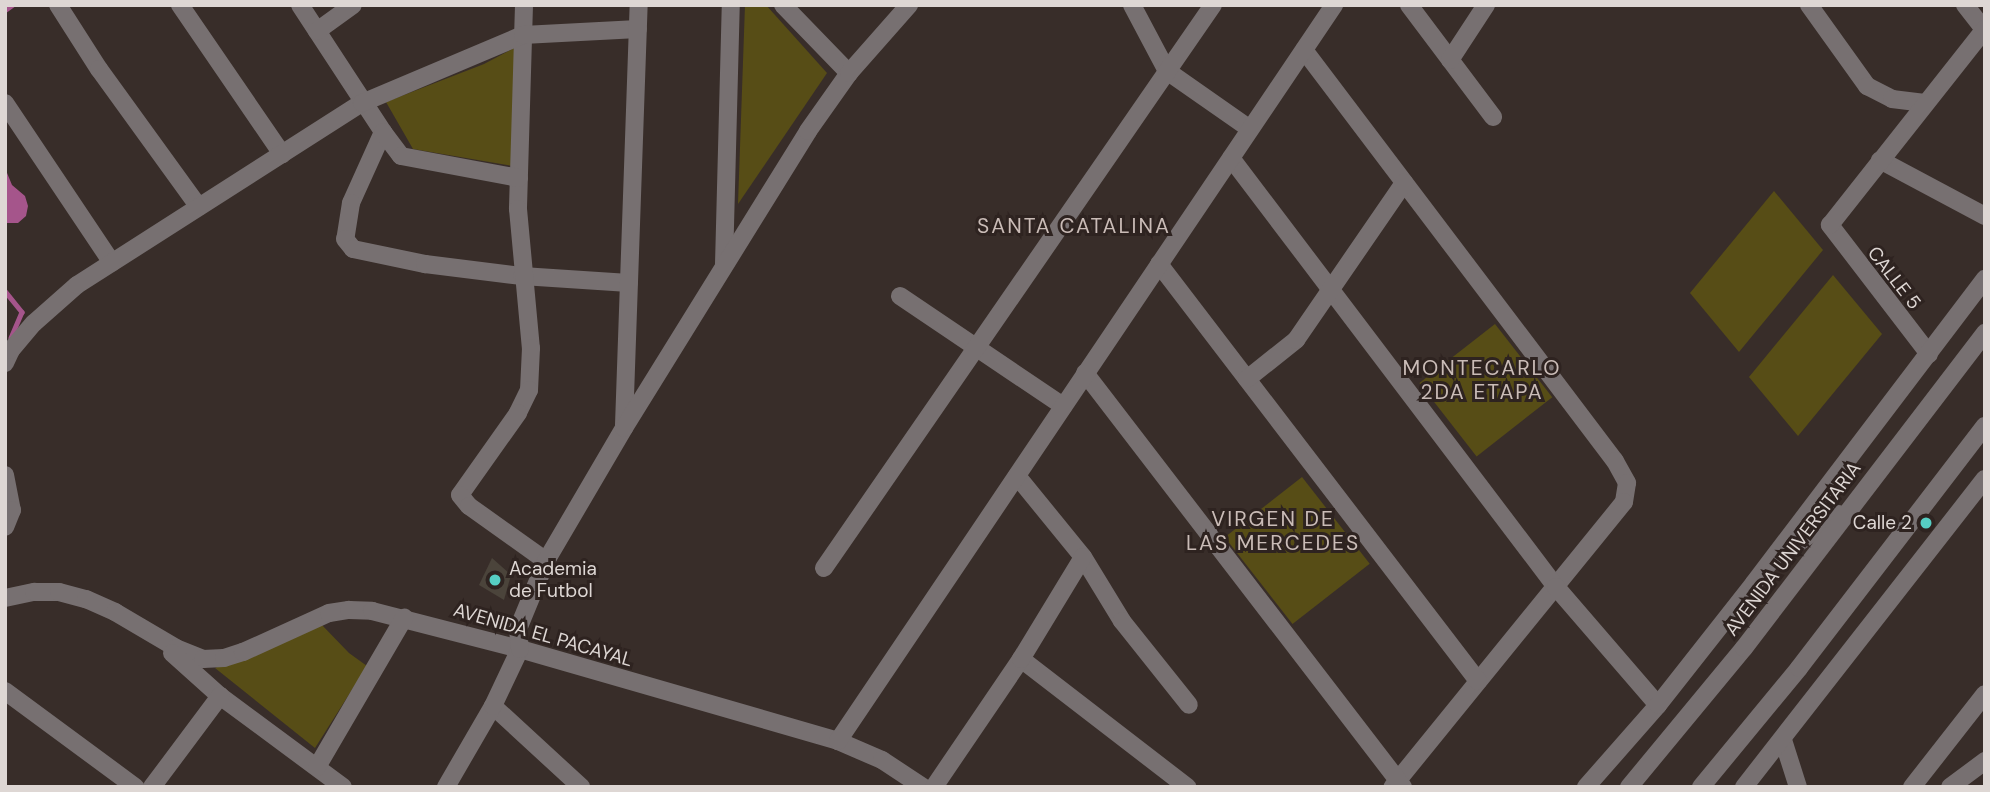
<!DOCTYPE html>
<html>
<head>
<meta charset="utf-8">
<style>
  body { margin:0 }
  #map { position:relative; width:1990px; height:792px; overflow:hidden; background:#382d29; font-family:"DM Sans",sans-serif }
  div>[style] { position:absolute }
  .green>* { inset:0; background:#574d16; transform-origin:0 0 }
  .water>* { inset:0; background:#a5558b }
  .stream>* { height:4.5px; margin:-2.25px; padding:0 2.25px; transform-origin:2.25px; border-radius:2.25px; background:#a5558b }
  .building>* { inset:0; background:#4b443b }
  .minor>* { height:18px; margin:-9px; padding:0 9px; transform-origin:9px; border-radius:9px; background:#777071 }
  .dots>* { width:19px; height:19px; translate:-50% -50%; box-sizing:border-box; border:4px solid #2e2320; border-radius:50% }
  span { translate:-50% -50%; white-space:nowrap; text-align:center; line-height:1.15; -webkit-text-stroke:6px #2e2320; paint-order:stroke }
  .street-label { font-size:19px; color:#ded7d4 }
  .poi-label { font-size:19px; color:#ded7d4 }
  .right { translate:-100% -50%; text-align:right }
  .left { translate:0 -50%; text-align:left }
  .neighbourhood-label { font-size:21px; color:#cabcb7; letter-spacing:2px }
  .frame { position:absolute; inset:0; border:7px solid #ded7d4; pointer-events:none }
</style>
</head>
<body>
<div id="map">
  <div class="green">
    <div style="clip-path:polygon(745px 5px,766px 5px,827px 73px,738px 204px)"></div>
    <div style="clip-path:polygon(516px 47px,513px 166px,413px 149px,386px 102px,484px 64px)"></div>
    <div style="clip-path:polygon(1774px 191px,1823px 250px,1739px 352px,1690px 293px)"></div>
    <div style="clip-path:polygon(1833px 275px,1882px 334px,1798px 436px,1749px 377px)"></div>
    <div style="left:1495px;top:324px;width:93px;height:96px;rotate:52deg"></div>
    <div style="left:1302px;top:477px;width:110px;height:98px;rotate:52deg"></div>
    <div style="clip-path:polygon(320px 623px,349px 653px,367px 666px,315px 748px,215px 668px)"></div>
  </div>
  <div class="water">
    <div style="clip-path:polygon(5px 168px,12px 185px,25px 196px,28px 206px,26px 216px,18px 223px,5px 223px)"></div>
  </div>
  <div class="stream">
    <div style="left:5px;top:10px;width:9px;rotate:-36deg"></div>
    <div style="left:5px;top:291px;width:27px;rotate:51deg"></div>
    <div style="left:22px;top:312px;width:28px;rotate:113deg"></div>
  </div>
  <div class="building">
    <div style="clip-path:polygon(492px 558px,511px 575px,504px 600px,479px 585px)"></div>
  </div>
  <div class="minor">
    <div style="left:58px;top:5px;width:76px;rotate:57.4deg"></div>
    <div style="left:99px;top:69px;width:170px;rotate:54.1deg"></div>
    <div style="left:180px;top:5px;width:181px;rotate:55.6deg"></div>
    <div style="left:300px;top:5px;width:152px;rotate:56.8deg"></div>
    <div style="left:383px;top:132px;width:78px;rotate:114.3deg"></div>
    <div style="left:351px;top:203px;width:36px;rotate:99deg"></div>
    <div style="left:345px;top:239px;width:13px;rotate:51deg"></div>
    <div style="left:353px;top:249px;width:74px;rotate:11.8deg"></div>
    <div style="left:425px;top:264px;width:98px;rotate:7.1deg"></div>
    <div style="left:522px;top:276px;width:107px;rotate:3.7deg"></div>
    <div style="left:524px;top:5px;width:204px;rotate:91.7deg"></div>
    <div style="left:518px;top:209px;width:140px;rotate:84.7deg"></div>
    <div style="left:531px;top:348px;width:42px;rotate:92.7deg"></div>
    <div style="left:529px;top:390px;width:25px;rotate:116deg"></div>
    <div style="left:518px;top:413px;width:100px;rotate:125.3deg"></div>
    <div style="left:460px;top:495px;width:14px;rotate:51deg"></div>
    <div style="left:469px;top:506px;width:95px;rotate:35.5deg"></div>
    <div style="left:783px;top:5px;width:95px;rotate:45.9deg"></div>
    <div style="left:1132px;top:5px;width:75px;rotate:62.1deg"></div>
    <div style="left:1167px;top:71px;width:101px;rotate:34.9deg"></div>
    <div style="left:1409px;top:5px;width:140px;rotate:53.1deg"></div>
    <div style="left:1809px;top:5px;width:100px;rotate:54.4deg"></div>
    <div style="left:1867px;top:86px;width:28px;rotate:27deg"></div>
    <div style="left:1892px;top:99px;width:33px;rotate:7deg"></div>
    <div style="left:1965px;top:5px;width:33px;rotate:52deg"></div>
    <div style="left:317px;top:31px;width:44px;rotate:-35.8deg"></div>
    <div style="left:1304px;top:50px;width:515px;rotate:52.89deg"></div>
    <div style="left:1615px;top:461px;width:25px;rotate:61deg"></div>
    <div style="left:1627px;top:483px;width:19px;rotate:99deg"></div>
    <div style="left:1624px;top:502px;width:367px;rotate:129.1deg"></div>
    <div style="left:1450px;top:60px;width:66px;rotate:-56.8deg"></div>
    <div style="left:5px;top:103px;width:192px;rotate:56.2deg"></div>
    <div style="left:383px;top:132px;width:30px;rotate:53deg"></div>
    <div style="left:401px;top:156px;width:120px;rotate:10.6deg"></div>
    <div style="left:1231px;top:158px;width:538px;rotate:52.85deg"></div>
    <div style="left:1556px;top:587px;width:156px;rotate:49.2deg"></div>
    <div style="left:1880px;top:160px;width:119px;rotate:28.1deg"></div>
    <div style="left:724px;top:264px;width:259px;rotate:-88.5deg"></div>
    <div style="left:1159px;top:264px;width:525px;rotate:52.58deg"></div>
    <div style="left:900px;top:296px;width:197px;rotate:34deg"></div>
    <div style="left:1929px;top:354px;width:163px;rotate:-127.5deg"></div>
    <div style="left:1830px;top:225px;width:250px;rotate:-51.7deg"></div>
    <div style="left:5px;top:363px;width:14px;rotate:-65deg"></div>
    <div style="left:11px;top:350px;width:35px;rotate:-50deg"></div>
    <div style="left:34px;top:323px;width:57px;rotate:-41.5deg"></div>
    <div style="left:77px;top:285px;width:338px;rotate:-32.6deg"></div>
    <div style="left:362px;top:103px;width:175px;rotate:-22.9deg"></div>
    <div style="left:523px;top:35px;width:115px;rotate:-3deg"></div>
    <div style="left:1085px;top:373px;width:522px;rotate:52.47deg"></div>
    <div style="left:1247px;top:379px;width:63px;rotate:-38.5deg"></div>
    <div style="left:1296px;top:340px;width:191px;rotate:-55.5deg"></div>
    <div style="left:624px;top:425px;width:420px;rotate:-88deg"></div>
    <div style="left:5px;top:475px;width:36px;rotate:79deg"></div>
    <div style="left:12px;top:510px;width:18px;rotate:112deg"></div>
    <div style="left:1017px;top:476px;width:104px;rotate:50.8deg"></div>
    <div style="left:1083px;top:557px;width:75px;rotate:58.6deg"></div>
    <div style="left:1122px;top:621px;width:107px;rotate:51.4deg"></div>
    <div style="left:1785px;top:552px;width:66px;rotate:-35.1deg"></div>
    <div style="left:824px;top:568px;width:684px;rotate:-55.36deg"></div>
    <div style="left:5px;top:598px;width:30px;rotate:-12deg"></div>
    <div style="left:34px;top:592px;width:25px"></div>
    <div style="left:59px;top:592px;width:28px;rotate:15deg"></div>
    <div style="left:86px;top:599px;width:32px;rotate:24deg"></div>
    <div style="left:115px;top:612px;width:71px;rotate:30.5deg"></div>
    <div style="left:176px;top:648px;width:29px;rotate:22deg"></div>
    <div style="left:203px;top:659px;width:21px;rotate:-3deg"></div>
    <div style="left:224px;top:658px;width:20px;rotate:-18deg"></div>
    <div style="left:243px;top:652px;width:94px;rotate:-24.4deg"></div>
    <div style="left:329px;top:613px;width:20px;rotate:-9deg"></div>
    <div style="left:349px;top:610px;width:23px;rotate:2deg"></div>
    <div style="left:372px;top:611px;width:153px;rotate:14.4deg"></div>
    <div style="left:520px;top:649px;width:331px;rotate:16.1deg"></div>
    <div style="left:838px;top:741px;width:48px;rotate:23.4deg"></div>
    <div style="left:882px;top:760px;width:49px;rotate:33.4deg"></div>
    <div style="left:172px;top:653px;width:64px;rotate:41.9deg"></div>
    <div style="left:220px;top:696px;width:153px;rotate:36.5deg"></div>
    <div style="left:1021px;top:659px;width:210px;rotate:37.6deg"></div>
    <div style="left:5px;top:691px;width:162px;rotate:36.4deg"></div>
    <div style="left:493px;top:706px;width:120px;rotate:42.6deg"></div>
    <div style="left:1783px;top:740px;width:49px;rotate:72.3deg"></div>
    <div style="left:838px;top:741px;width:888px;rotate:-56.02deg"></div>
    <div style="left:317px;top:767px;width:173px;rotate:-59.7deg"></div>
    <div style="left:152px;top:787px;width:114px;rotate:-53.2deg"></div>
    <div style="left:446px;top:787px;width:94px;rotate:-59.9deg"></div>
    <div style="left:493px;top:706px;width:63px;rotate:-64.7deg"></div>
    <div style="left:520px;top:649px;width:20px;rotate:-96deg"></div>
    <div style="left:518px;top:629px;width:74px;rotate:-67.6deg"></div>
    <div style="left:546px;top:561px;width:154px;rotate:-59.6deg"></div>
    <div style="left:624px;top:428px;width:349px;rotate:-58.2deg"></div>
    <div style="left:808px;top:131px;width:71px;rotate:-54.7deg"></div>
    <div style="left:849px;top:73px;width:91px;rotate:-48.6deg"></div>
    <div style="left:934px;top:787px;width:155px;rotate:-55.8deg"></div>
    <div style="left:1021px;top:659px;width:119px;rotate:-58.7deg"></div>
    <div style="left:1586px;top:787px;width:109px;rotate:-48.7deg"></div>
    <div style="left:1658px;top:705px;width:155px;rotate:-51.8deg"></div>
    <div style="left:1754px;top:583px;width:382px;rotate:-52.8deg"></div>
    <div style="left:1629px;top:787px;width:180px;rotate:-50.4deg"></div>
    <div style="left:1744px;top:648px;width:397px;rotate:-52.6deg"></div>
    <div style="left:1701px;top:787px;width:154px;rotate:-50.5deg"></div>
    <div style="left:1799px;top:668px;width:305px;rotate:-52.5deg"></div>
    <div style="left:1744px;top:787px;width:391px;rotate:-52deg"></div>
    <div style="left:1912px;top:787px;width:118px;rotate:-51.9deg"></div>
    <div style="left:1950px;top:787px;width:44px;rotate:-36.6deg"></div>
  </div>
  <div class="dots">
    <div style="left:1926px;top:523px;background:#56cec3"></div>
    <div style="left:495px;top:580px;background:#56cec3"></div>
  </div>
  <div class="street-label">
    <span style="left:1894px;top:278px;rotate:52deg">CALLE 5</span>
    <span style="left:1793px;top:549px;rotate:-53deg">AVENIDA UNIVERSITARIA</span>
    <span style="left:543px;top:635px;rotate:16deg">AVENIDA EL PACAYAL</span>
  </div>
  <div class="poi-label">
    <span class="right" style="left:1912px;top:523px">Calle 2</span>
    <span class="left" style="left:509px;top:580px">Academia<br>de Futbol</span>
  </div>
  <div class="neighbourhood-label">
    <span style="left:1074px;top:226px">SANTA CATALINA</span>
    <span style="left:1482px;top:380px">MONTECARLO<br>2DA ETAPA</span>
    <span style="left:1273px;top:531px">VIRGEN DE<br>LAS MERCEDES</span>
  </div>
  <div class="frame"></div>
</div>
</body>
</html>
